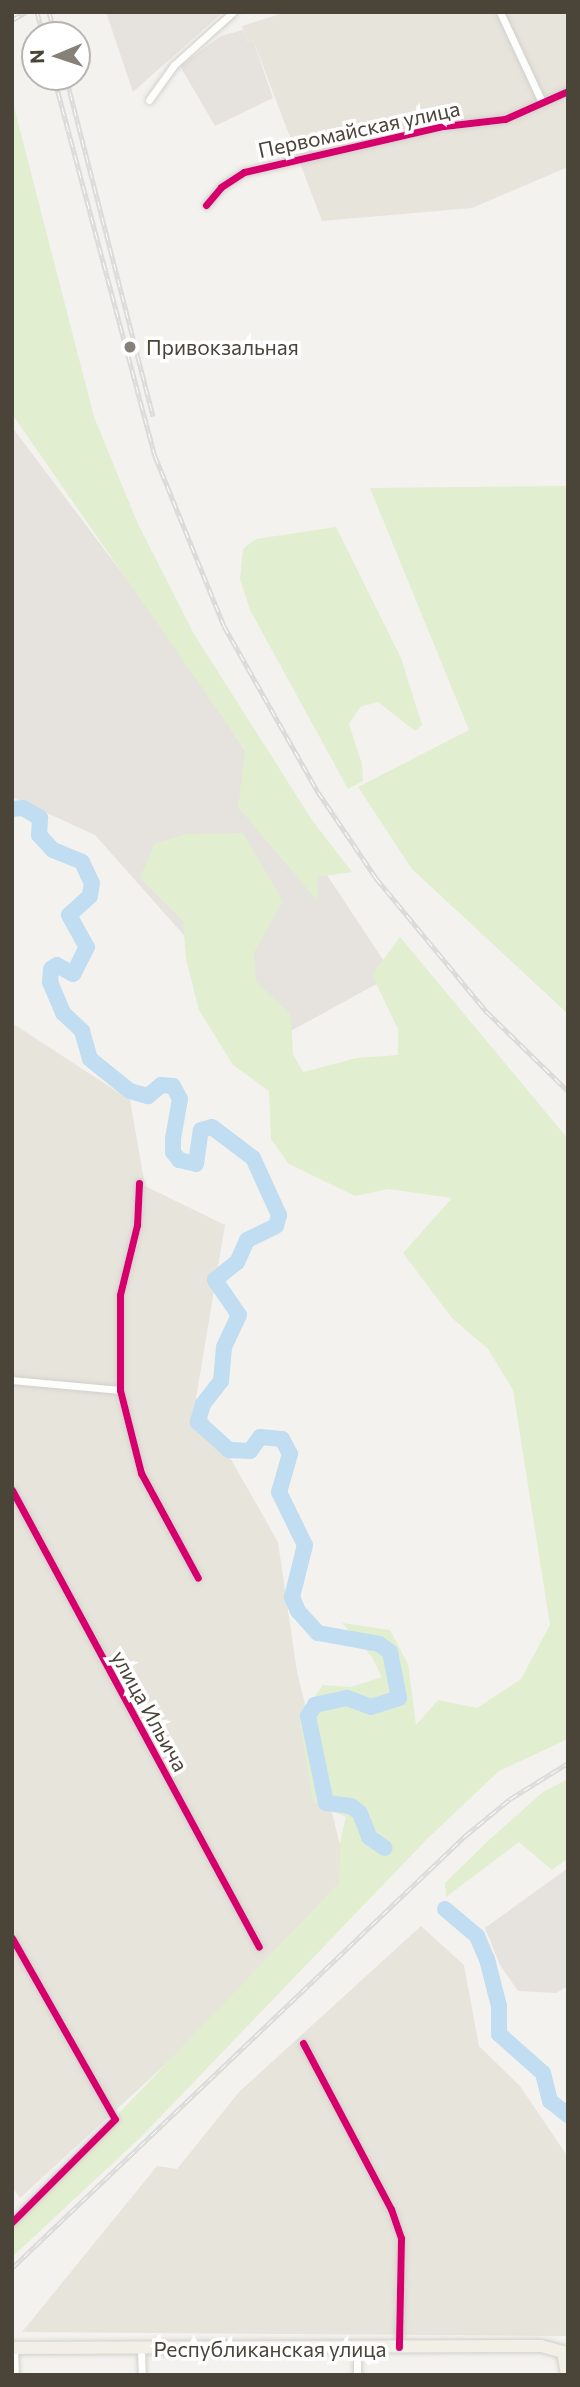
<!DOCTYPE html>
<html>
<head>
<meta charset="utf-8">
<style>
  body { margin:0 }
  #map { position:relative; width:580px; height:2387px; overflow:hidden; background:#f4f2ee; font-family:Commissioner,sans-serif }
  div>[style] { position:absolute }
  .residential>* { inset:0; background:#e7e4dc }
  .industrial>* { inset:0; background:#e6e2de }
  .green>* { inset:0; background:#e1eecf }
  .river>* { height:16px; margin:-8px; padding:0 8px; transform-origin:8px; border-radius:8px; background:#c0ddf1 }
  .roads { filter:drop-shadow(0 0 2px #d2d0cb) drop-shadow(0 0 2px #d2d0cb) }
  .minor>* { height:7px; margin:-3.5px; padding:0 3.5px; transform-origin:3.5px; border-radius:3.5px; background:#fdfdfc }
  .primary>* { height:12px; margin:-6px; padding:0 6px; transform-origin:6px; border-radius:6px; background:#f2efe6 }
  .rail>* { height:5px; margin-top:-2.5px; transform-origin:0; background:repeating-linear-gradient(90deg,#fff 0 8px,#dbdbda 0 16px); box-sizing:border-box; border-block:2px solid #dbdbda }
  .cycleway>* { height:7px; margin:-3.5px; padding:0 3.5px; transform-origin:3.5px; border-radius:3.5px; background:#d6006c }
  .dots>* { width:19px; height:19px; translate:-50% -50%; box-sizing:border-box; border:4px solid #fff; border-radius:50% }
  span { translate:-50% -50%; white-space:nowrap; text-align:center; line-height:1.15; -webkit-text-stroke:7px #fff; paint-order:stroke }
  .street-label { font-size:21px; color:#4b4439 }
  .poi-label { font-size:21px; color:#4b4439 }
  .left { translate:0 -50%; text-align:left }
  .frame { position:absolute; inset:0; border:14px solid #4b4439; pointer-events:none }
  .north { position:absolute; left:21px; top:21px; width:70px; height:70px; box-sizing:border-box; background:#fff; border:2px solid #b7b4b0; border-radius:50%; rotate:268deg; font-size:19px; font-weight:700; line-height:28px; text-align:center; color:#4b4439 }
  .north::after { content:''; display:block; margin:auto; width:24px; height:32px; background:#868178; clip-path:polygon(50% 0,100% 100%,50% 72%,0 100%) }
</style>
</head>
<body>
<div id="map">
  <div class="residential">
    <div style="clip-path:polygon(286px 12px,568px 12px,568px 167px,472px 208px,322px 221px,253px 40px,247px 42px,242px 26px)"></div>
    <div style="clip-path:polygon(12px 1023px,130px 1100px,145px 1186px,225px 1225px,196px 1398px,278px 1542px,297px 1672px,352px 1893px,20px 2198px,12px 2187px)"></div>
    <div style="clip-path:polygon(421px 1926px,464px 1965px,479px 2046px,520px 2086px,568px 2157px,568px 2336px,22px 2332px,157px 2166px,177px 2169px,239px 2092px)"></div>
  </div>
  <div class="industrial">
    <div style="clip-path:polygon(106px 12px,223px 12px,133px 92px)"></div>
    <div style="clip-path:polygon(243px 30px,247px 42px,253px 40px,273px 98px,215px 126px,180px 66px,221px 36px)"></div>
    <div style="clip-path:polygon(12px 427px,168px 634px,393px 975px,276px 1039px,95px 835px,12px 797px)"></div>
    <div style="clip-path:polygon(568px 1868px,568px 1986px,556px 1993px,518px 1991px,500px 1965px,485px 1928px)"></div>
  </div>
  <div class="green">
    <div style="clip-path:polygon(12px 99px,94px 417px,138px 524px,194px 634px,312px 820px,352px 872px,317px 877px,318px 902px,238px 807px,245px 750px,12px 414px)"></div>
    <div style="clip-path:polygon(568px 486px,568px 1014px,412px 869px,358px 787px,469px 730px,370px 488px)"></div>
    <div style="clip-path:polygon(336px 527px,401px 658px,422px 725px,415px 731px,378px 702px,360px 707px,349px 724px,362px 764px,363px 781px,348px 789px,250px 610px,240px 579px,243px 549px,256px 539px)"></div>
    <div style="clip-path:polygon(243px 833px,283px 901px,254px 953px,256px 981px,291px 1015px,293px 1054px,303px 1072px,357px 1058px,398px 1055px,398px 1029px,372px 975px,400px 937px,568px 1139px,568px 1739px,499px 1771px,428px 1838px,141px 2137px,12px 2257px,12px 2225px,339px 1883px,340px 1842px,346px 1817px,313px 1802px,299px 1719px,323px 1685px,351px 1687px,382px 1677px,372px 1657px,342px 1623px,390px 1630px,408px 1664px,416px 1725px,438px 1700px,477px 1708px,521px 1679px,550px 1625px,513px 1390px,488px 1349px,452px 1318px,403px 1253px,452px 1198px,388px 1189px,355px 1196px,289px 1164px,271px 1139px,269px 1091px,233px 1065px,199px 1010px,186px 959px,183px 921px,140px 878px,154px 844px,187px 834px)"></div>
    <div style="clip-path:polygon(568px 1779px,568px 1858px,552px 1870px,519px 1842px,446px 1897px,445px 1883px,490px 1839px,543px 1792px)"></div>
  </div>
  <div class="river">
    <div style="left:12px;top:809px;width:11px;rotate:-5deg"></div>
    <div style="left:23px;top:808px;width:20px;rotate:30deg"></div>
    <div style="left:40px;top:818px;width:17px;rotate:93deg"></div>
    <div style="left:39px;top:835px;width:21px;rotate:47deg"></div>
    <div style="left:53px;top:850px;width:31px;rotate:22deg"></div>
    <div style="left:82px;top:862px;width:23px;rotate:65deg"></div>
    <div style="left:92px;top:883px;width:13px;rotate:99deg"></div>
    <div style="left:90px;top:896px;width:28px;rotate:138deg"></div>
    <div style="left:69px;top:915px;width:37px;rotate:61deg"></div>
    <div style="left:87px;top:947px;width:30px;rotate:117deg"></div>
    <div style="left:73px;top:974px;width:18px;rotate:-151deg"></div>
    <div style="left:57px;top:965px;width:7px;rotate:146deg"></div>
    <div style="left:51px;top:969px;width:13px;rotate:94deg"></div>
    <div style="left:50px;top:982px;width:34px;rotate:67deg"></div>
    <div style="left:63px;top:1013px;width:26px;rotate:43deg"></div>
    <div style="left:82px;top:1031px;width:29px;rotate:74deg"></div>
    <div style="left:90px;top:1059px;width:51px;rotate:38.7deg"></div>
    <div style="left:130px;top:1091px;width:19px;rotate:16deg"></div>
    <div style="left:148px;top:1096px;width:17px;rotate:-40deg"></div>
    <div style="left:161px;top:1085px;width:12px;rotate:5deg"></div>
    <div style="left:173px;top:1086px;width:15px;rotate:62deg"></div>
    <div style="left:180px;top:1099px;width:40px;rotate:100deg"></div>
    <div style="left:173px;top:1138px;width:14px;rotate:90deg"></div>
    <div style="left:173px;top:1152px;width:10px;rotate:53deg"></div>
    <div style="left:179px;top:1160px;width:17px;rotate:13deg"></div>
    <div style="left:196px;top:1164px;width:34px;rotate:-82deg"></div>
    <div style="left:201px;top:1130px;width:11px;rotate:-15deg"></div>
    <div style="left:212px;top:1127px;width:51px;rotate:37.1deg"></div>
    <div style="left:253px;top:1158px;width:63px;rotate:65.5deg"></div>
    <div style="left:279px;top:1215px;width:11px;rotate:105deg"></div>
    <div style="left:276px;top:1226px;width:32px;rotate:154deg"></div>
    <div style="left:247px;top:1240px;width:24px;rotate:114deg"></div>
    <div style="left:237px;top:1262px;width:28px;rotate:141deg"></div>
    <div style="left:215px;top:1280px;width:42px;rotate:55.6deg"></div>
    <div style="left:239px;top:1315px;width:35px;rotate:115deg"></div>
    <div style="left:224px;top:1347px;width:34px;rotate:95deg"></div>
    <div style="left:221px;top:1381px;width:29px;rotate:128deg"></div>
    <div style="left:203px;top:1404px;width:19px;rotate:106deg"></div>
    <div style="left:198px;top:1422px;width:42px;rotate:42.1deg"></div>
    <div style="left:229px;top:1450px;width:21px;rotate:3deg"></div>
    <div style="left:250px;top:1451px;width:17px;rotate:-54deg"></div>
    <div style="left:260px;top:1437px;width:22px;rotate:5deg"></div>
    <div style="left:282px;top:1439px;width:17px;rotate:62deg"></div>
    <div style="left:290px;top:1454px;width:40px;rotate:106deg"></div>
    <div style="left:279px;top:1492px;width:59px;rotate:63.9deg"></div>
    <div style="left:305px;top:1545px;width:54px;rotate:104deg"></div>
    <div style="left:292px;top:1597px;width:15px;rotate:67deg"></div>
    <div style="left:298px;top:1611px;width:30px;rotate:48deg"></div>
    <div style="left:318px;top:1633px;width:62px;rotate:10.2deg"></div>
    <div style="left:379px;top:1644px;width:14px;rotate:36deg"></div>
    <div style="left:390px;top:1652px;width:47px;rotate:78.9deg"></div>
    <div style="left:399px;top:1698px;width:29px;rotate:162deg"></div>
    <div style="left:371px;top:1707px;width:26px;rotate:-159deg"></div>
    <div style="left:347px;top:1698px;width:33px;rotate:168deg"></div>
    <div style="left:315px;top:1705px;width:13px;rotate:122deg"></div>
    <div style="left:308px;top:1716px;width:89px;rotate:78.3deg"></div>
    <div style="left:326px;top:1803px;width:25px;rotate:7deg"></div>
    <div style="left:351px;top:1806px;width:11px;rotate:38deg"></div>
    <div style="left:360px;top:1813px;width:26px;rotate:69deg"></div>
    <div style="left:369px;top:1837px;width:19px;rotate:35deg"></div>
    <div style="left:445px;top:1909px;width:42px;rotate:40.2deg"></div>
    <div style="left:477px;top:1936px;width:25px;rotate:67deg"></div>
    <div style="left:487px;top:1959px;width:49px;rotate:75.7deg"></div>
    <div style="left:499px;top:2006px;width:28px;rotate:90deg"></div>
    <div style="left:499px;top:2034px;width:59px;rotate:41.6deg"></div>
    <div style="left:543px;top:2073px;width:29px;rotate:76deg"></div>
    <div style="left:550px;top:2101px;width:23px;rotate:38deg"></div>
  </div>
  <div class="roads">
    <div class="minor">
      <div style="left:500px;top:12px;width:99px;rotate:65deg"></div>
      <div style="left:149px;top:100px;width:43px;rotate:-54.5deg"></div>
      <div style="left:174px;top:65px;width:79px;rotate:-41.9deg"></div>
      <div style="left:206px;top:205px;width:23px;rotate:-50deg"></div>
      <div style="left:221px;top:187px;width:27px;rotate:-33deg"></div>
      <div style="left:244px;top:172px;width:205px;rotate:-13deg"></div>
      <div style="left:444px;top:126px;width:61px;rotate:-6.5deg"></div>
      <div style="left:505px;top:119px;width:69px;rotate:-24deg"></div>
      <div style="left:139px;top:1183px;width:42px;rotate:92.7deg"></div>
      <div style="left:137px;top:1225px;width:72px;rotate:103.7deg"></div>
      <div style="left:120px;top:1295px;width:95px;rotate:90deg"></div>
      <div style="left:120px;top:1390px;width:86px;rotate:75.8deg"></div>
      <div style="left:141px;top:1473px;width:119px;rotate:61.5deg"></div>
      <div style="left:12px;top:1380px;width:108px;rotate:5.3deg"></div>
      <div style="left:12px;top:1490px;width:519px;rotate:61.61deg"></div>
      <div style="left:12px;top:1938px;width:208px;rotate:60.4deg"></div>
      <div style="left:115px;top:2119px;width:146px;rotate:135deg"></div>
      <div style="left:303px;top:2043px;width:188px;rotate:62.1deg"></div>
      <div style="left:391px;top:2209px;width:31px;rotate:71deg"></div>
      <div style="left:401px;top:2238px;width:109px;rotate:91.1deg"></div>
      <div style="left:14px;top:2348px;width:27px;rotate:88deg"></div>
      <div style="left:357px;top:2348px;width:27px;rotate:90deg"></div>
      <div style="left:141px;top:2350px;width:25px;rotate:88deg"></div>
    </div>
    <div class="primary">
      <div style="left:12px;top:2348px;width:529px;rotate:-0.22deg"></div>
      <div style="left:541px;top:2346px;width:23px;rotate:15deg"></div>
      <div style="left:563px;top:2352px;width:23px;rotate:80deg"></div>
    </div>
  </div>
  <div class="rail">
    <div style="left:37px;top:12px;width:24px;rotate:75deg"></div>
    <div style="left:49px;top:12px;width:24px;rotate:75deg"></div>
    <div style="left:12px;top:20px;width:16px;rotate:-30deg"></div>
    <div style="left:54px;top:77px;width:392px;rotate:75.1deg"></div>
    <div style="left:155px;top:456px;width:183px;rotate:67.9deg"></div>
    <div style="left:224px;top:626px;width:191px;rotate:60.5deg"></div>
    <div style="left:318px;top:792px;width:104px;rotate:56deg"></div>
    <div style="left:376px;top:878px;width:173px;rotate:50.4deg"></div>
    <div style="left:486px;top:1011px;width:115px;rotate:44.3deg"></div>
    <div style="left:66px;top:77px;width:350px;rotate:75.6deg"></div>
    <div style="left:12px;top:2268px;width:626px;rotate:-43.64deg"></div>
    <div style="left:465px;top:1836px;width:58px;rotate:-39.4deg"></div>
    <div style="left:510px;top:1799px;width:68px;rotate:-31.8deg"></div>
  </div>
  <div class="cycleway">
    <div style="left:206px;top:205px;width:23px;rotate:-50deg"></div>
    <div style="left:221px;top:187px;width:27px;rotate:-33deg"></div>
    <div style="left:244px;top:172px;width:205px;rotate:-13deg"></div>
    <div style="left:444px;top:126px;width:61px;rotate:-6.5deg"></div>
    <div style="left:505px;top:119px;width:69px;rotate:-24deg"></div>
    <div style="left:139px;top:1183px;width:42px;rotate:92.7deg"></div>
    <div style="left:137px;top:1225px;width:72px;rotate:103.7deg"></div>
    <div style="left:120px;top:1295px;width:95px;rotate:90deg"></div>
    <div style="left:120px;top:1390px;width:86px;rotate:75.8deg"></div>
    <div style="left:141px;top:1473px;width:119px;rotate:61.5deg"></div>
    <div style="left:12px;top:1490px;width:519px;rotate:61.61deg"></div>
    <div style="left:12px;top:1938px;width:208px;rotate:60.4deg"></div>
    <div style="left:115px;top:2119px;width:146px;rotate:135deg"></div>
    <div style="left:303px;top:2043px;width:188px;rotate:62.1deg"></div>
    <div style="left:391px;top:2209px;width:31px;rotate:71deg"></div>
    <div style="left:401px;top:2238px;width:109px;rotate:91.1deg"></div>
  </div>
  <div class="dots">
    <div style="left:130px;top:347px;background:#868178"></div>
  </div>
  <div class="street-label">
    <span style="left:359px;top:129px;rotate:-12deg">Первомайская улица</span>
    <span style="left:150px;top:1711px;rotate:61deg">улица Ильича</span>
    <span style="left:270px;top:2349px">Республиканская улица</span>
  </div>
  <div class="poi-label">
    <span class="left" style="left:146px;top:347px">Привокзальная</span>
  </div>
  <div class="frame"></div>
  <div class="north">N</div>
</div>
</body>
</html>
